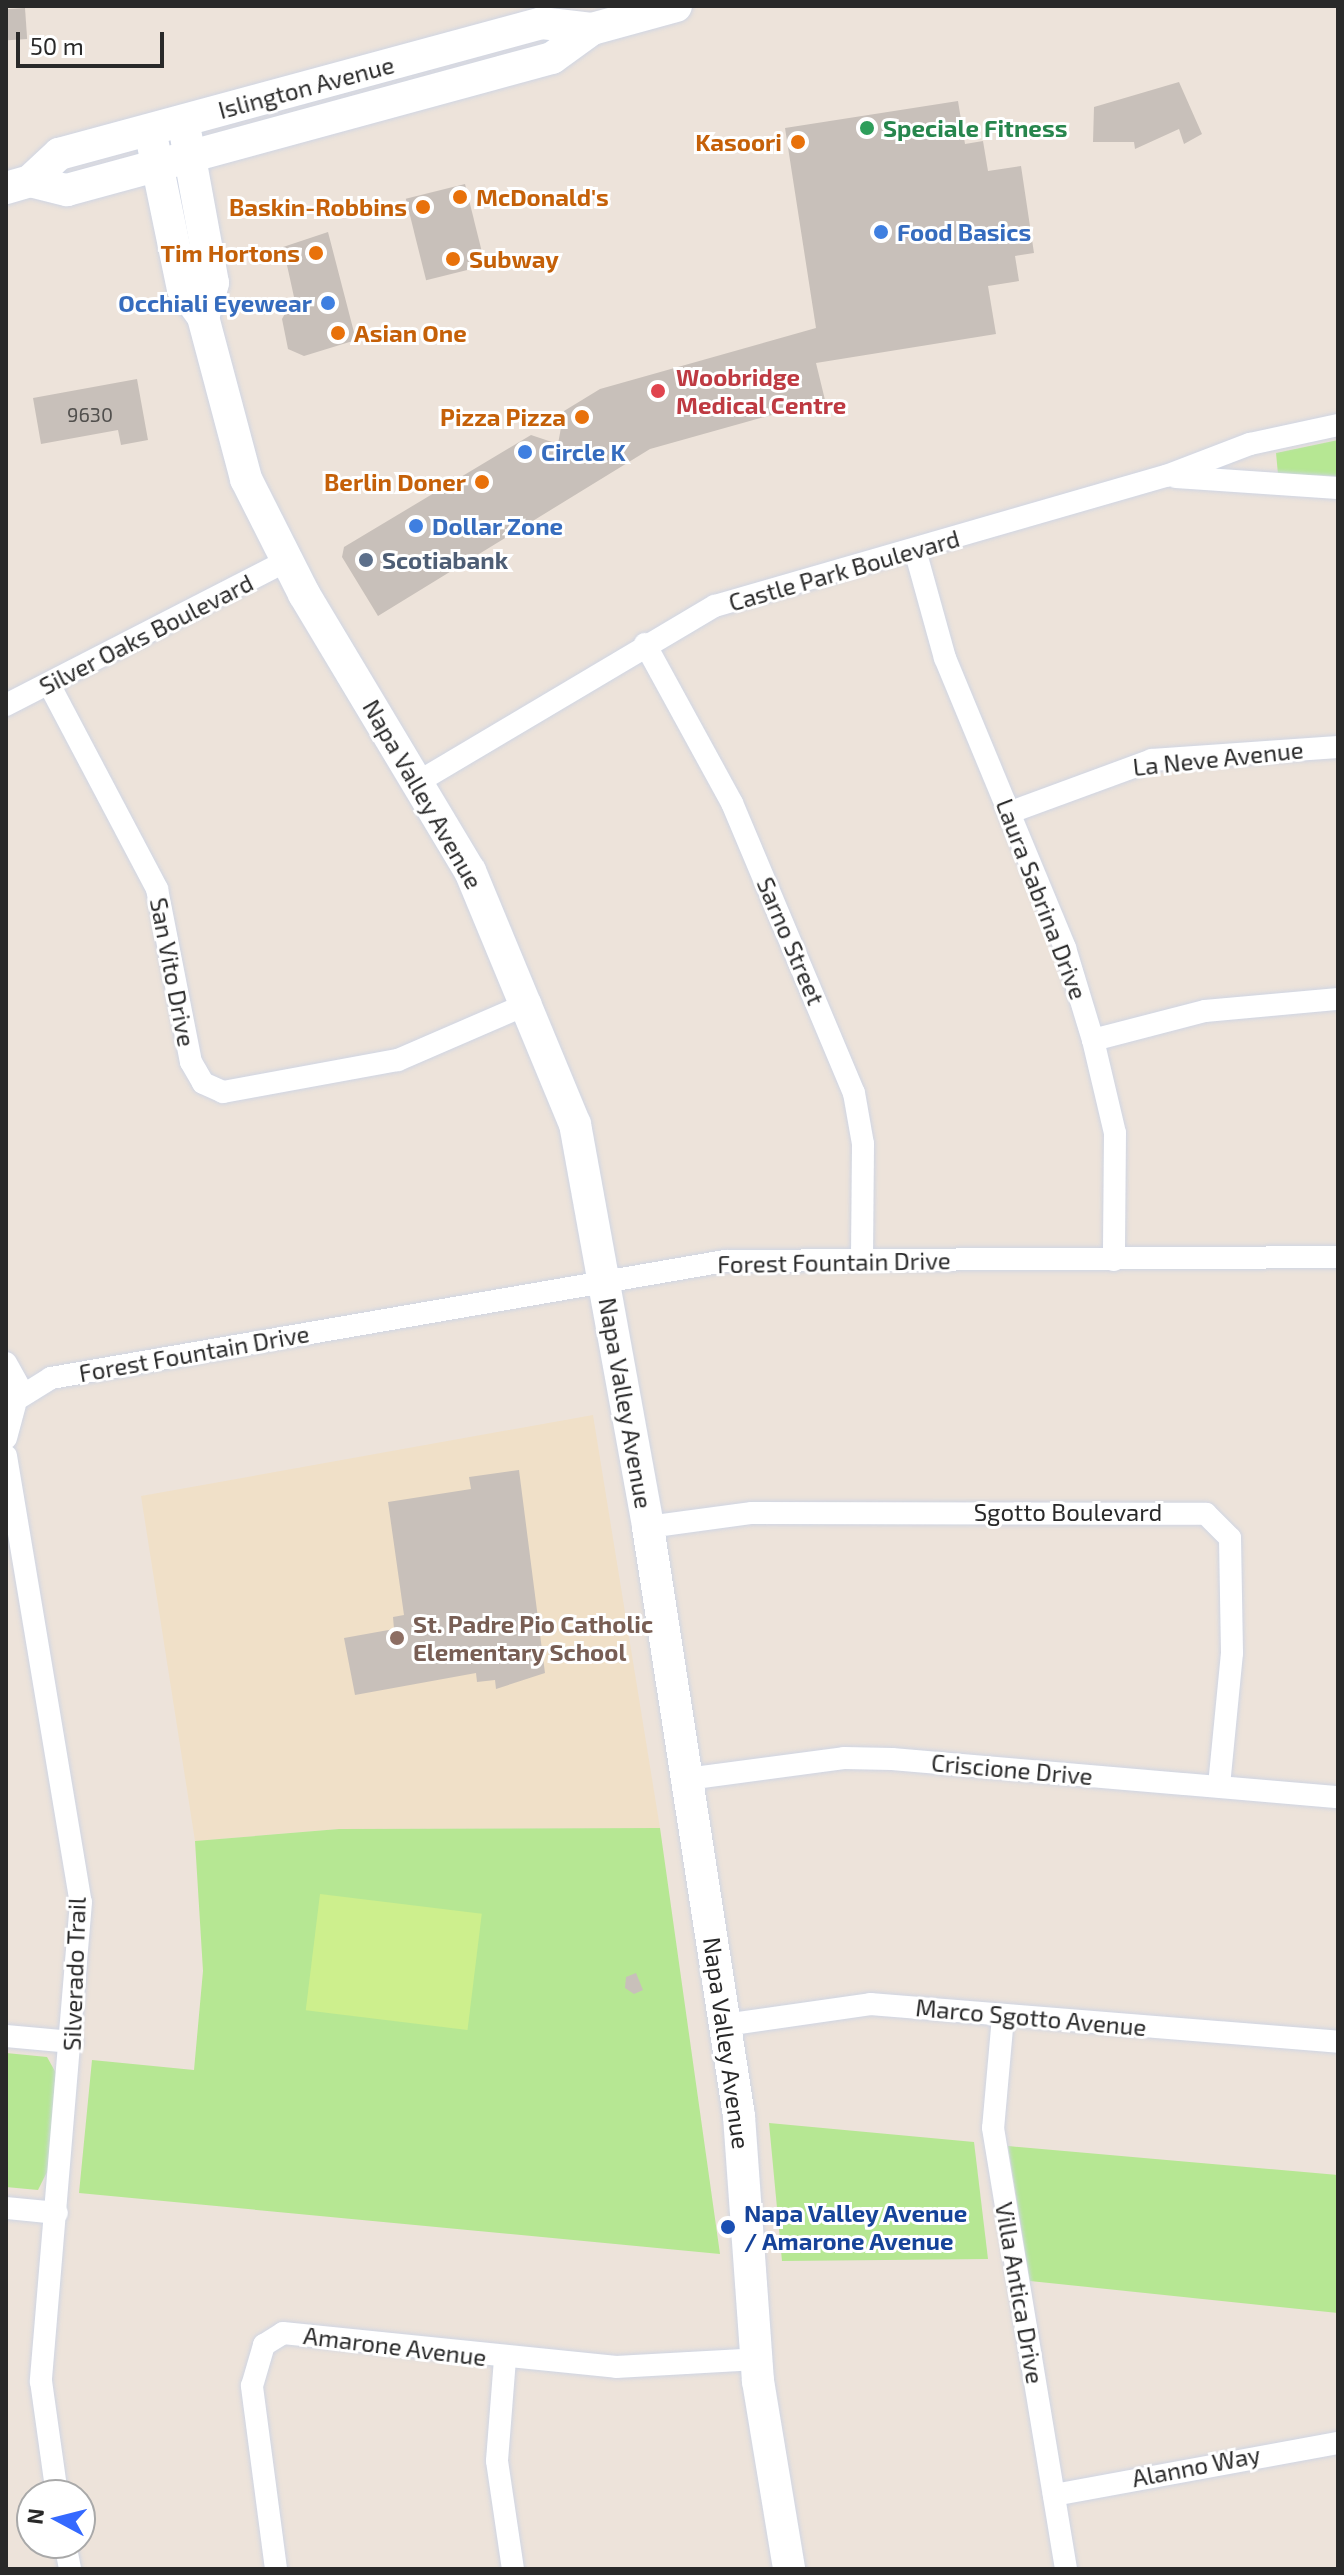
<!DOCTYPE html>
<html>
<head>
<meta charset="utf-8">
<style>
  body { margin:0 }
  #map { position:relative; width:1344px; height:2575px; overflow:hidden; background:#ede3da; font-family:"Exo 2",sans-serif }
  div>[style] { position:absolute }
  .education>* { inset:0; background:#f0e0c8 }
  .green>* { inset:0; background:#b6e793 }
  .pitch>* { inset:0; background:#cdef8d; transform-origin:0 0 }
  .building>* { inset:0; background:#c8c0ba; transform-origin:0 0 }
  .roads { filter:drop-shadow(0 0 2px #cfd5e3) drop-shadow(0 0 2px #cfd5e3) }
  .street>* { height:22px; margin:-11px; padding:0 11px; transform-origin:11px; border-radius:11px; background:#fff }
  .secondary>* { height:32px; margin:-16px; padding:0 16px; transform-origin:16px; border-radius:16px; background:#fff }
  .dots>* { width:22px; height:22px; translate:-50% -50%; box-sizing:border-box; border:4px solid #fff; border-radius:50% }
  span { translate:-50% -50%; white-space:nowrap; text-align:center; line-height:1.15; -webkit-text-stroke:6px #fff; paint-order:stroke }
  .number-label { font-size:20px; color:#514f4d }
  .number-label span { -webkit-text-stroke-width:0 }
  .street-label { font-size:24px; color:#292929 }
  .leisure-label { font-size:24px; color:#27864d; font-weight:700 }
  .left { translate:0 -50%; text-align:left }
  .food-label { font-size:24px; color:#c56008; font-weight:700 }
  .right { translate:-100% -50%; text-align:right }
  .shop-label { font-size:24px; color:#366cbe; font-weight:700 }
  .health-label { font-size:24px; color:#be3a42; font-weight:700 }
  .service-label { font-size:24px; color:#4e5e75; font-weight:700 }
  .education-label { font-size:24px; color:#785e54; font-weight:700 }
  .transit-label { font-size:24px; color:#164399; font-weight:700 }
  .frame { position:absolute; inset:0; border:8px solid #292929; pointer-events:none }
  .north { position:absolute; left:16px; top:2479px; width:80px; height:80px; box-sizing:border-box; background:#fff; border:2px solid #a9a9a9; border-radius:50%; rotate:277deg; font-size:22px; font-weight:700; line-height:32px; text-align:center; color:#292929 }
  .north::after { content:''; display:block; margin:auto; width:28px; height:36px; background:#3569ff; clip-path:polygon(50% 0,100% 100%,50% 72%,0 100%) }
  .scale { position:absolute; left:16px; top:32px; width:148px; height:36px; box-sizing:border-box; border:4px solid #292929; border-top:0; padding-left:10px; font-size:24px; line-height:28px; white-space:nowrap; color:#292929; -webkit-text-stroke:6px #fff; paint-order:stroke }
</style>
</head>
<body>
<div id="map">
  <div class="education">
    <div style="clip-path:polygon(593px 1415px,660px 1828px,339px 1829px,195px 1841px,141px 1496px)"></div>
  </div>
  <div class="green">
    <div style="clip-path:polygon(1338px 440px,1338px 476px,1278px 474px,1276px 453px)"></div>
    <div style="clip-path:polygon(660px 1828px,720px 2254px,79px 2193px,92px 2060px,194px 2070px,203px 1971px,195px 1841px,339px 1829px)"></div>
    <div style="clip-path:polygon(6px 2053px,47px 2057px,56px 2073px,48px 2170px,38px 2190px,6px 2187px)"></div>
    <div style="clip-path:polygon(769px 2123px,974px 2142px,988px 2259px,782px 2261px)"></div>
    <div style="clip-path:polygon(1008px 2146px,1338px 2175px,1338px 2313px,1030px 2281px)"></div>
  </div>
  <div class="pitch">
    <div style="left:320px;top:1894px;width:163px;height:117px;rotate:7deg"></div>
  </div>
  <div class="building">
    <div style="left:25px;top:8px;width:31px;height:19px;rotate:86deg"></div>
    <div style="clip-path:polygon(1179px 82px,1202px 134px,1184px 144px,1179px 129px,1135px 149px,1134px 142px,1093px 142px,1094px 107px)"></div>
    <div style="clip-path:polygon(958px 101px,965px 144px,983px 141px,988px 171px,1021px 166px,1034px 253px,1015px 256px,1019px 281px,988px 286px,996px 334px,816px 363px,825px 400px,650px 449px,378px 616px,342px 557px,344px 547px,531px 435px,558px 444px,564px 411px,600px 389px,816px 328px,785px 128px)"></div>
    <div style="left:465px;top:184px;width:84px;height:61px;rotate:76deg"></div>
    <div style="clip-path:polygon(328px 232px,356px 340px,304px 356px,288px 349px,282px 319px,294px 297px,283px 247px)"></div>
    <div style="clip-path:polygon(137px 379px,148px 440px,121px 445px,118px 430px,41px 444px,33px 398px)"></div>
    <div style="clip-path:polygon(519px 1470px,545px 1673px,496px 1689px,495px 1680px,477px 1682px,476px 1673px,355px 1695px,344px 1638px,394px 1629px,393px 1617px,404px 1615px,388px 1502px,471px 1489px,469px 1477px)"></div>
    <div style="clip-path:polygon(636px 1973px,643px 1990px,634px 1994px,625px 1988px,626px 1977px)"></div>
  </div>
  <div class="roads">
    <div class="street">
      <div style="left:1176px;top:477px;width:162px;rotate:3.9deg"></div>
      <div style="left:915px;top:550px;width:112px;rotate:74.5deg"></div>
      <div style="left:945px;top:658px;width:314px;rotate:67.5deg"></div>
      <div style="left:1065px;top:948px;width:96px;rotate:73.1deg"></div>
      <div style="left:1093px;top:1040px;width:96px;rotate:76.7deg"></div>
      <div style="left:1115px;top:1133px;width:127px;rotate:90.5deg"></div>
      <div style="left:645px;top:644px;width:181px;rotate:61.3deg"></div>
      <div style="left:732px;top:803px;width:315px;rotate:67.2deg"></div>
      <div style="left:854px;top:1093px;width:52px;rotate:80deg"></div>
      <div style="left:863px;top:1144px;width:115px;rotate:90.5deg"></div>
      <div style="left:49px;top:684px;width:232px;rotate:62.2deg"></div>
      <div style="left:157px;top:889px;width:176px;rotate:78.9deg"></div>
      <div style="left:191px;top:1062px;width:24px;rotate:60deg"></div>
      <div style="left:203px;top:1083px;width:22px;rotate:24deg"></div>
      <div style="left:223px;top:1092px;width:178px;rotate:-10.4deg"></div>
      <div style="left:398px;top:1060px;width:144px;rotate:-23.4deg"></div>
      <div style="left:6px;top:705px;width:315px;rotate:-27.2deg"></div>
      <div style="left:418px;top:782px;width:345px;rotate:-30.7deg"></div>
      <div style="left:715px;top:606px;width:469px;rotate:-16.1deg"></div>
      <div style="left:1166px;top:476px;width:90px;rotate:-20.9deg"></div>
      <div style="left:1250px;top:444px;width:90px;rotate:-12.2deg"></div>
      <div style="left:1011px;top:812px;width:150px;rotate:-20.2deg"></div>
      <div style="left:1152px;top:760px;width:186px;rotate:-4deg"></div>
      <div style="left:1093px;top:1040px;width:116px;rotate:-14.5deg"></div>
      <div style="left:1205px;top:1011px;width:134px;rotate:-5.2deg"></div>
      <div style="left:6px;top:1363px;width:31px;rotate:61deg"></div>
      <div style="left:21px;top:1390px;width:26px;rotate:126deg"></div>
      <div style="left:19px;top:1398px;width:38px;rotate:-32deg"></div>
      <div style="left:51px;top:1378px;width:684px;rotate:-9.85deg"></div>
      <div style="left:725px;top:1261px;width:613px;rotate:-0.37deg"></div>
      <div style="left:6px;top:1438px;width:34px;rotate:-75deg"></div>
      <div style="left:6px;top:1456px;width:452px;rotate:80.5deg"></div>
      <div style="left:81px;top:1902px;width:481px;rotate:94.8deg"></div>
      <div style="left:41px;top:2381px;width:115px;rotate:82deg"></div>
      <div style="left:648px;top:1527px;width:105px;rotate:-7.7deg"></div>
      <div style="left:752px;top:1513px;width:454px;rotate:0.1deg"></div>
      <div style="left:1206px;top:1514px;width:34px;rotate:45deg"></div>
      <div style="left:1230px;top:1538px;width:115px;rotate:89deg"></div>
      <div style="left:1232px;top:1653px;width:134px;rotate:95.6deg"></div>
      <div style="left:687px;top:1779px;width:158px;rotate:-7.6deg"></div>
      <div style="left:844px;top:1758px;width:48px;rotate:1.2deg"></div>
      <div style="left:892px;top:1759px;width:448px;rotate:4.9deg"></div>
      <div style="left:1003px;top:2017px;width:111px;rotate:95.1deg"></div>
      <div style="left:993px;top:2128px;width:447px;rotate:80.6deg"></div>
      <div style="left:725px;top:2025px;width:147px;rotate:-8.2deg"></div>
      <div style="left:870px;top:2004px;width:470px;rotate:4.6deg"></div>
      <div style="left:6px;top:2036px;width:66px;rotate:5.2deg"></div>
      <div style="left:6px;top:2208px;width:51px;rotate:5.6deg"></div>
      <div style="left:505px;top:2359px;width:102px;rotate:94.5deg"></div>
      <div style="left:497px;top:2461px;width:109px;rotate:81.6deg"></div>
      <div style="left:1054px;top:2495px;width:289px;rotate:-10.4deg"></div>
      <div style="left:65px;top:2543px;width:26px;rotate:79deg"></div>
      <div style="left:276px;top:2569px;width:185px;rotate:-97.5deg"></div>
      <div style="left:252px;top:2386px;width:43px;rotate:-73.7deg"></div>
      <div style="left:264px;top:2345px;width:22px;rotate:-32deg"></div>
      <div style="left:283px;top:2333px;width:335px;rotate:5.8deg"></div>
      <div style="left:616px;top:2367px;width:141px;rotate:-3.2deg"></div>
    </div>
    <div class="secondary">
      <div style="left:150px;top:130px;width:162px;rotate:78.3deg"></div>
      <div style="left:183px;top:289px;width:34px;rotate:54deg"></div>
      <div style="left:203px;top:317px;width:168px;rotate:75.1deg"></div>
      <div style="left:246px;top:479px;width:129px;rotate:63.2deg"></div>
      <div style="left:304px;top:594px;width:323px;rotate:59.1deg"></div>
      <div style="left:470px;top:871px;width:274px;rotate:67.5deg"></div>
      <div style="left:575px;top:1124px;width:410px;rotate:79.7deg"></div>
      <div style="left:648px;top:1527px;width:596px;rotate:81.22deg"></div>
      <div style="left:739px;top:2116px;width:266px;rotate:85.9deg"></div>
      <div style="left:758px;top:2381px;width:191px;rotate:80.6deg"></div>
      <div style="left:186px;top:136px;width:149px;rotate:79.6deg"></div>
      <div style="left:213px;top:283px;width:35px;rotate:106deg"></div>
      <div style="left:30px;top:181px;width:38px;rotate:14deg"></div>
      <div style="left:67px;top:190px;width:503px;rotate:-15.23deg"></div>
      <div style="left:552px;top:58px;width:49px;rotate:-35.9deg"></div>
      <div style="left:592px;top:29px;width:87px;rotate:-15.3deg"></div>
      <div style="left:6px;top:188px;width:25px;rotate:-16deg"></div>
      <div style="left:30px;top:181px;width:40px;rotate:-43deg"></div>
      <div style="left:59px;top:154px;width:500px;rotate:-15.17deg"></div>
      <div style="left:542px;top:23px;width:50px;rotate:6.8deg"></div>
    </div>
  </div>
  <div class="dots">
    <div style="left:867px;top:128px;background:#2e9e5b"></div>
    <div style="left:798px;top:142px;background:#e8710a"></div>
    <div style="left:460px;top:197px;background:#e8710a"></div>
    <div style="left:423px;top:207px;background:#e8710a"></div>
    <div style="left:881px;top:232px;background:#3f7fe0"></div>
    <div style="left:316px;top:253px;background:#e8710a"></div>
    <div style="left:453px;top:259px;background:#e8710a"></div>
    <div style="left:328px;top:303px;background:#3f7fe0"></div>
    <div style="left:338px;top:333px;background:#e8710a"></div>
    <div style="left:658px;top:391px;background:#e0444e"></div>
    <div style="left:582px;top:417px;background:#e8710a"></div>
    <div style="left:525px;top:452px;background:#3f7fe0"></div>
    <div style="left:482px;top:482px;background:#e8710a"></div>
    <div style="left:416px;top:526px;background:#3f7fe0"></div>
    <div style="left:366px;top:560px;background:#5c6f8a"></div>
    <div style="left:397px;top:1638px;background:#8d6e63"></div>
    <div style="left:728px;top:2227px;background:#1a4fb4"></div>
  </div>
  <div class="number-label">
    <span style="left:90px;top:414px">9630</span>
  </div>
  <div class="street-label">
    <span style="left:306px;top:87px;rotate:-15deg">Islington Avenue</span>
    <span style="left:844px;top:570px;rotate:-16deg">Castle Park Boulevard</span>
    <span style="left:146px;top:634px;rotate:-27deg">Silver Oaks Boulevard</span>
    <span style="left:1218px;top:758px;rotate:-6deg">La Neve Avenue</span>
    <span style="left:423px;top:794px;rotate:60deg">Napa Valley Avenue</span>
    <span style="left:1042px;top:899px;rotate:69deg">Laura Sabrina Drive</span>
    <span style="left:791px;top:941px;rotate:67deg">Sarno Street</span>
    <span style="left:173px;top:972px;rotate:79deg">San Vito Drive</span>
    <span style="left:834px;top:1262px;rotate:-1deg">Forest Fountain Drive</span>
    <span style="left:194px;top:1353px;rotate:-10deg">Forest Fountain Drive</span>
    <span style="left:626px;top:1403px;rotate:80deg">Napa Valley Avenue</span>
    <span style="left:1068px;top:1512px">Sgotto Boulevard</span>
    <span style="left:1012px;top:1769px;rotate:5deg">Criscione Drive</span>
    <span style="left:74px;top:1974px;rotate:-88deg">Silverado Trail</span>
    <span style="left:1031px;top:2017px;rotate:5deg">Marco Sgotto Avenue</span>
    <span style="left:727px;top:2043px;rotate:82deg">Napa Valley Avenue</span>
    <span style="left:1020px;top:2293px;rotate:80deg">Villa Antica Drive</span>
    <span style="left:395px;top:2346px;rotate:7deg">Amarone Avenue</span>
    <span style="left:1196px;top:2466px;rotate:-11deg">Alanno Way</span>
  </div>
  <div class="leisure-label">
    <span class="left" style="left:883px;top:128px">Speciale Fitness</span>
  </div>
  <div class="food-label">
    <span class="right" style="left:782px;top:142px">Kasoori</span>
    <span class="left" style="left:476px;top:197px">McDonald's</span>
    <span class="right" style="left:407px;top:207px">Baskin-Robbins</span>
    <span class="right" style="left:300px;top:253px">Tim Hortons</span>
    <span class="left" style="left:469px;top:259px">Subway</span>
    <span class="left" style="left:354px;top:333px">Asian One</span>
    <span class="right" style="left:566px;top:417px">Pizza Pizza</span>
    <span class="right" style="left:466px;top:482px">Berlin Doner</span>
  </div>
  <div class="shop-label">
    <span class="left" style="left:897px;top:232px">Food Basics</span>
    <span class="right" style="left:312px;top:303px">Occhiali Eyewear</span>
    <span class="left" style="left:541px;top:452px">Circle K</span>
    <span class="left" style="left:432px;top:526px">Dollar Zone</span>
  </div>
  <div class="health-label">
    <span class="left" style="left:676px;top:391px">Woobridge<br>Medical Centre</span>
  </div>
  <div class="service-label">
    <span class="left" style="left:382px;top:560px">Scotiabank</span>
  </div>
  <div class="education-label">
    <span class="left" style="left:413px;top:1638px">St. Padre Pio Catholic<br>Elementary School</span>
  </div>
  <div class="transit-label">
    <span class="left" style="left:744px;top:2227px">Napa Valley Avenue<br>/ Amarone Avenue</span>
  </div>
  <div class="frame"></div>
  <div class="north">N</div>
  <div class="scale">50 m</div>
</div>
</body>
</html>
